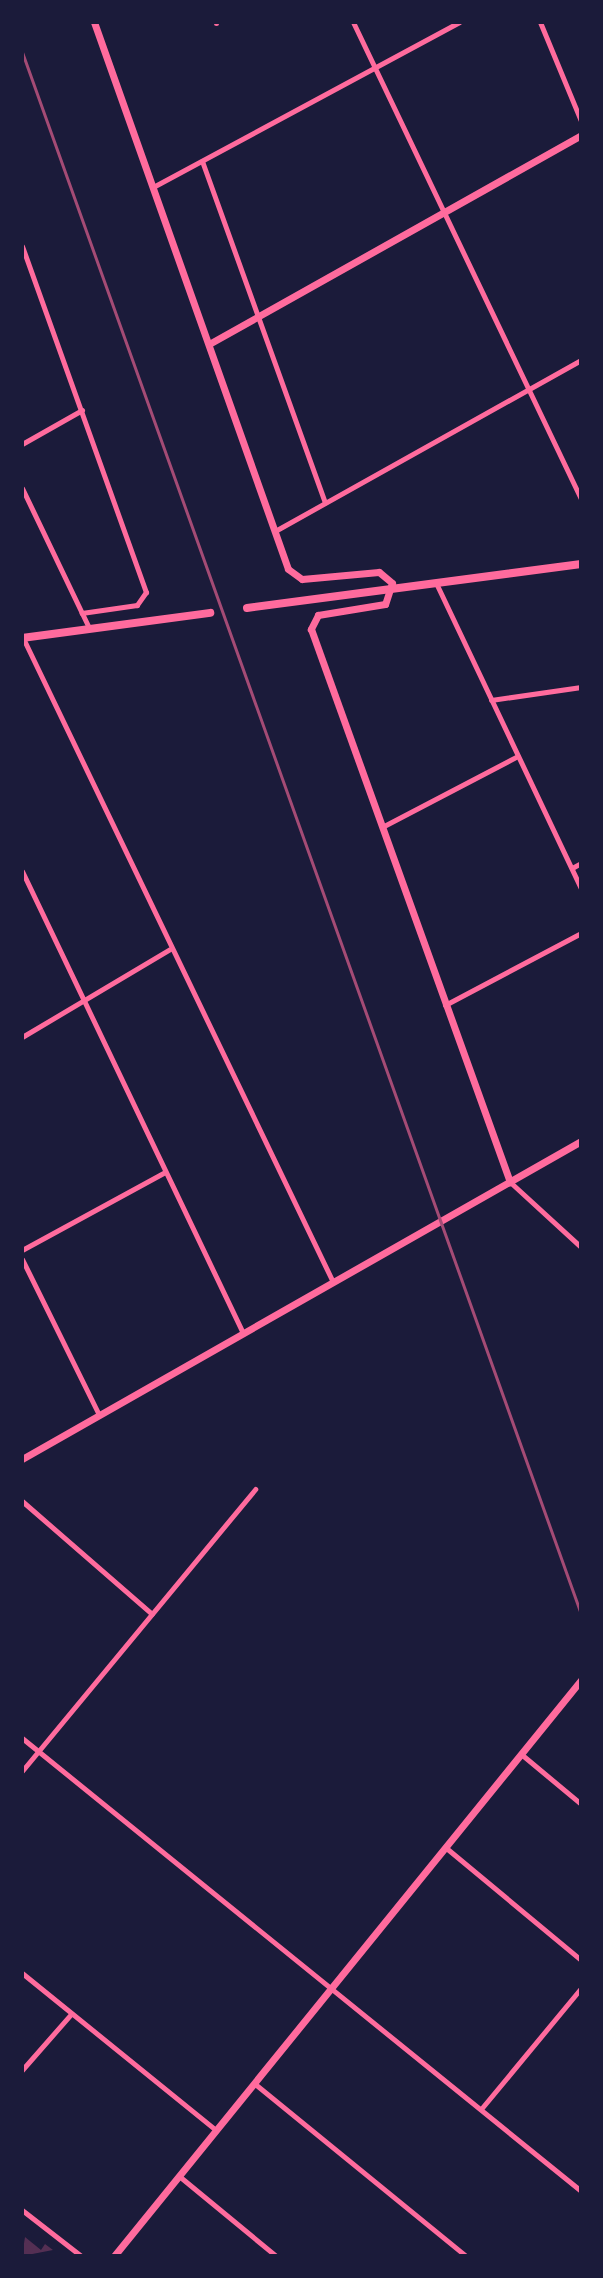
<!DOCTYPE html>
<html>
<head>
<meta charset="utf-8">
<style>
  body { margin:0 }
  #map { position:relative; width:603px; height:2278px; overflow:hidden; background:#1b1b3a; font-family:Poppins,sans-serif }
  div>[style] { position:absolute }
  .building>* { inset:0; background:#542f53 }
  .minor>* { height:5px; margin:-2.5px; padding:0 2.5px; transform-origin:2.5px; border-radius:2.5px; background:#ff6b9d }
  .tertiary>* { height:7px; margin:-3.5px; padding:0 3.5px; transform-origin:3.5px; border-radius:3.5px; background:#ff6b9d }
  .secondary>* { height:7px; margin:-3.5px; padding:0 3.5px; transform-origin:3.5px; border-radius:3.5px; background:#ff6b9d }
  .primary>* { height:8px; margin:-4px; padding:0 4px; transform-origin:4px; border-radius:4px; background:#ff6b9d }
  .rail>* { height:3px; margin:-1.5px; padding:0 1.5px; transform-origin:1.5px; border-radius:1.5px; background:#a44b75 }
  span { translate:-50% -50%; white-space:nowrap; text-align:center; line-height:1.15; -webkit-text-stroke:7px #1b1b3a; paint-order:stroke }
  .frame { position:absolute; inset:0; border:24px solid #1b1b3a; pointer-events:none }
</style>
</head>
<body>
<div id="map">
  <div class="building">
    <div style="clip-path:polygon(25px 2237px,41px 2250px,45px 2244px,53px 2250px,22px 2256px)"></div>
  </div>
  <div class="minor">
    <div style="left:216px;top:22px;width:1px;rotate:90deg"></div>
    <div style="left:353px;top:22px;width:529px;rotate:64.45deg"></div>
    <div style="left:540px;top:22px;width:107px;rotate:67.5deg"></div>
    <div style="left:202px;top:161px;width:363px;rotate:70.2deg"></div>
    <div style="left:153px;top:187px;width:348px;rotate:-28.3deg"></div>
    <div style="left:22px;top:246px;width:368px;rotate:70.3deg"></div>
    <div style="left:146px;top:592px;width:16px;rotate:125deg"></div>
    <div style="left:137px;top:605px;width:56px;rotate:171.7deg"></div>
    <div style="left:22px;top:444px;width:69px;rotate:-29.5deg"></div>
    <div style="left:22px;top:488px;width:155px;rotate:64.4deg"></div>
    <div style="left:275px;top:531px;width:351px;rotate:-29.2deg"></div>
    <div style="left:436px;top:583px;width:338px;rotate:64.6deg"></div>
    <div style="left:23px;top:638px;width:715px;rotate:64.3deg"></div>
    <div style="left:491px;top:700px;width:91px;rotate:-8.2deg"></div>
    <div style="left:382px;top:827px;width:153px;rotate:-27.6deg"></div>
    <div style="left:572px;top:868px;width:10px;rotate:-29deg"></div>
    <div style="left:22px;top:871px;width:512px;rotate:64.44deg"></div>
    <div style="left:445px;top:1005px;width:154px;rotate:-27.9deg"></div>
    <div style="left:22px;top:1037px;width:172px;rotate:-30.7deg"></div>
    <div style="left:510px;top:1182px;width:96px;rotate:42.5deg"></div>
    <div style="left:22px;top:1250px;width:163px;rotate:-28.6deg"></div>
    <div style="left:22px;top:1259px;width:174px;rotate:63.7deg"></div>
    <div style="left:22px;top:1501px;width:172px;rotate:41deg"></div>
    <div style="left:22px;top:1738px;width:720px;rotate:39.02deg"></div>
    <div style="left:521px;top:1754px;width:78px;rotate:39.8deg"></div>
    <div style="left:22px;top:1771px;width:366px;rotate:-50.4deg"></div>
    <div style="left:445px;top:1847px;width:177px;rotate:39.7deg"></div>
    <div style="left:22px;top:1973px;width:250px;rotate:39deg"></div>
    <div style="left:22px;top:2070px;width:74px;rotate:-48.8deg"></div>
    <div style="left:255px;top:2084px;width:272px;rotate:39.2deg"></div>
    <div style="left:481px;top:2109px;width:157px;rotate:-50.4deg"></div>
    <div style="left:179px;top:2176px;width:126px;rotate:39.5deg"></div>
    <div style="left:22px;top:2210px;width:75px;rotate:37.9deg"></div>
  </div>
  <div class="tertiary">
    <div style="left:94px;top:22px;width:580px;rotate:70.47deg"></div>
    <div style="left:288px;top:569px;width:17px;rotate:36deg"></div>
    <div style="left:302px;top:579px;width:77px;rotate:-5.2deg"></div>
    <div style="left:379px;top:572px;width:17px;rotate:40deg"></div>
    <div style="left:392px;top:583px;width:22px;rotate:108deg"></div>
    <div style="left:385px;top:604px;width:68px;rotate:170.7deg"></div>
    <div style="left:318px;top:615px;width:16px;rotate:117deg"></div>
    <div style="left:311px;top:629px;width:588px;rotate:70.21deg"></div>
    <div style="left:209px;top:344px;width:427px;rotate:-29.3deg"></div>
    <div style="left:22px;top:1459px;width:643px;rotate:-29.63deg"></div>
  </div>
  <div class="secondary">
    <div style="left:114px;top:2256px;width:742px;rotate:-50.97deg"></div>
  </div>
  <div class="primary">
    <div style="left:247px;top:608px;width:337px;rotate:-7.5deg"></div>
    <div style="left:22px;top:638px;width:190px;rotate:-7.6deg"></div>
  </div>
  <div class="rail">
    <div style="left:22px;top:52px;width:1659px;rotate:70.31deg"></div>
  </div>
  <div class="frame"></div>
</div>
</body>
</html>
